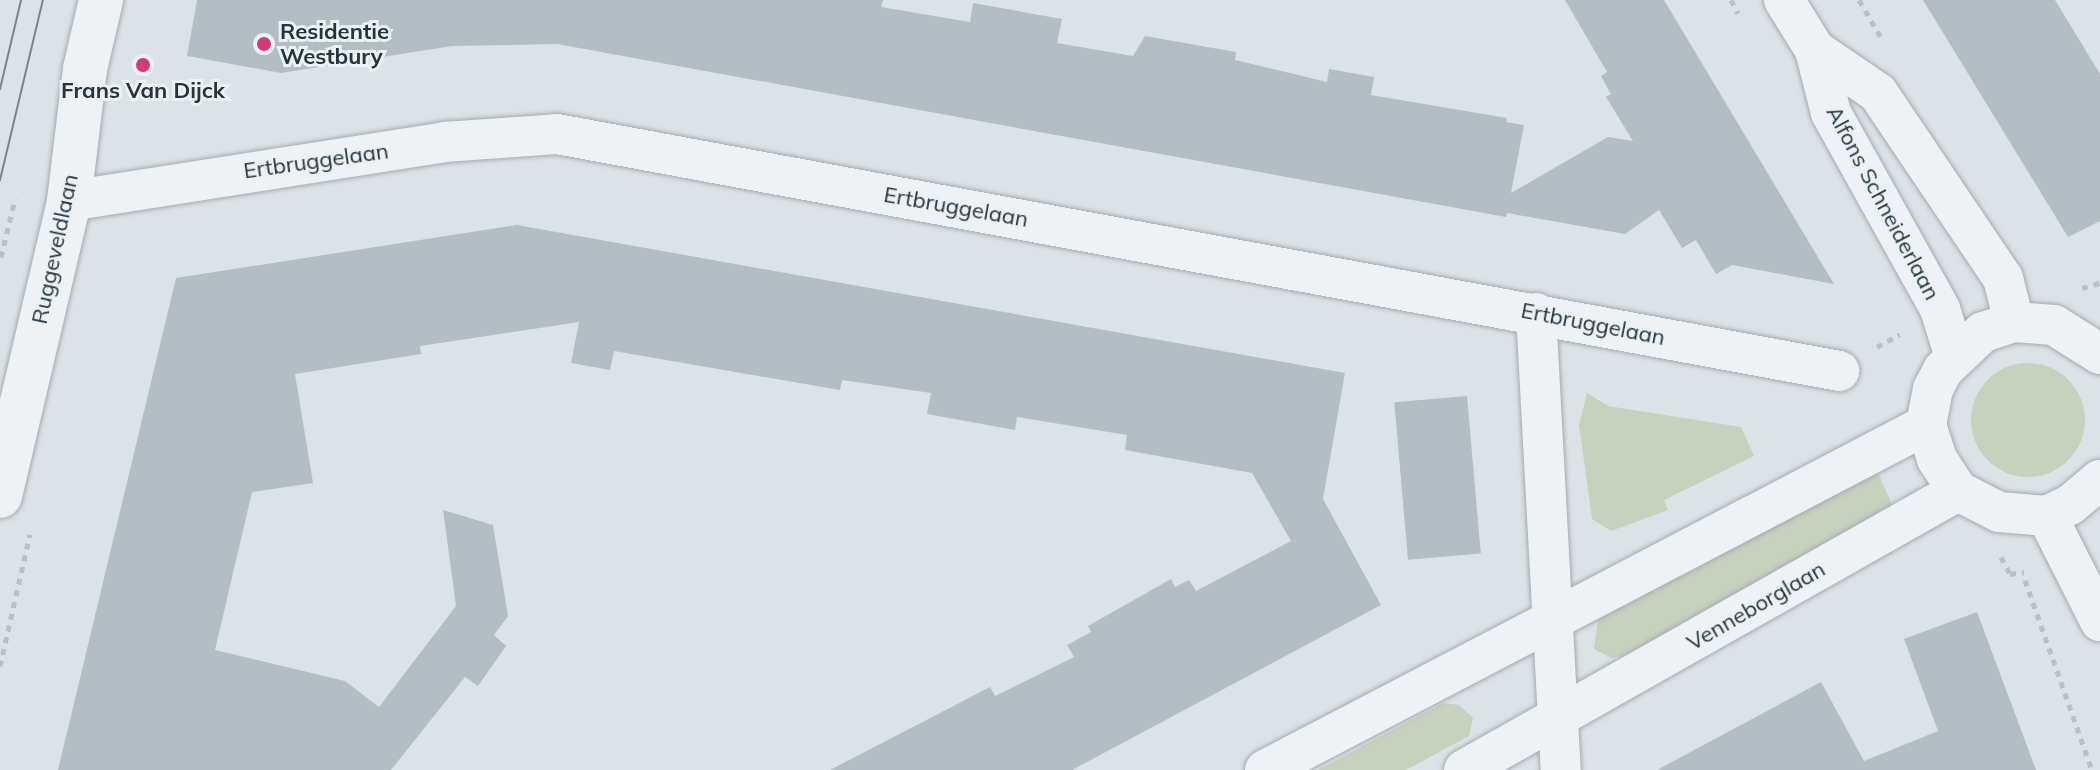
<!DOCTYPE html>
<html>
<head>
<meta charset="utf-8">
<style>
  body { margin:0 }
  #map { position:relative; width:2100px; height:770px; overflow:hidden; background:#dce3e7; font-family:Mulish,sans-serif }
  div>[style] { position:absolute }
  .green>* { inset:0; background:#c7d1bd }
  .round { border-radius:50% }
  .building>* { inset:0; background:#b3bdc4; transform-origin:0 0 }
  .path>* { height:5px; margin-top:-2.5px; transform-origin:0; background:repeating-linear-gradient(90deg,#bac1c5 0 6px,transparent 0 12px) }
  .roads { filter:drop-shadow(0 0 2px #a1abb1) drop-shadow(0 0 2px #a1abb1) }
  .minor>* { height:40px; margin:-20px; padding:0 20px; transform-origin:20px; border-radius:20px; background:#eff2f5 }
  .tertiary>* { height:44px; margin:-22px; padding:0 22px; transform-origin:22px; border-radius:22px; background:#eff2f5 }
  .tram>* { height:2px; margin:-1px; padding:0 1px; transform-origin:1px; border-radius:1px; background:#758691 }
  .dots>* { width:22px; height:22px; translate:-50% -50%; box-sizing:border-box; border:4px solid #ebf1f5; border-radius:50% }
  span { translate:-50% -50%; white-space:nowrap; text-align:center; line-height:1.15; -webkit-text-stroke:6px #ebf1f5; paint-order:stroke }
  .poi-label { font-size:22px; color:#25343e; font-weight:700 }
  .left { translate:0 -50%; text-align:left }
  .street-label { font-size:22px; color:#25343e }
</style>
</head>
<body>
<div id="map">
  <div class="green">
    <div class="round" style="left:1971px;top:363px;width:114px;height:114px"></div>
    <div style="clip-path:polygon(1587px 393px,1608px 406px,1741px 427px,1754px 456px,1664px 500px,1668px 510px,1611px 531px,1592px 519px,1579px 425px)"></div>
    <div style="clip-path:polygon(1877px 470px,1895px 512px,1623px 656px,1611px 658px,1594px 649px,1598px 620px)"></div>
    <div style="clip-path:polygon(1443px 703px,1459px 705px,1473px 718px,1469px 736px,1406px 770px,1318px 770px)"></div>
  </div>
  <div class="building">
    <div style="clip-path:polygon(197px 0,883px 0,881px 7px,970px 22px,973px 3px,1062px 19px,1057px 43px,1133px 56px,1145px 36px,1236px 52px,1235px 60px,1327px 82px,1329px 69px,1374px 77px,1371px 95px,1507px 118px,1506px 122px,1524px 125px,1511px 193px,1608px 137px,1633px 141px,1606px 97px,1611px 94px,1601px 76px,1607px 72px,1565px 0,1664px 0,1834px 284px,1732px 265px,1716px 274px,1696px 240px,1682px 248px,1659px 210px,1625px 234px,1507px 213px,1506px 217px,557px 44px,452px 46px,281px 73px,187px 56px)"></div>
    <div style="clip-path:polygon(1923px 0,2055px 0,2100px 74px,2100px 221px,2068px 237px)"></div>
    <div style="clip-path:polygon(517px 225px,1345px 373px,1323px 499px,1381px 605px,1072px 770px,830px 770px,990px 687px,995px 696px,1074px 657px,1067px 645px,1091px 632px,1088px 626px,1171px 579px,1175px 587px,1189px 580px,1196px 591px,1291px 541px,1252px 473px,1125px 450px,1127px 435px,1017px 417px,1015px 430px,927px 414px,931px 393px,842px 380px,840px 390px,614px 351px,610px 370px,571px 363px,579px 322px,420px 346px,421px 354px,295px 374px,313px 483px,252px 492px,215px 650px,345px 681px,379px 707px,456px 606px,443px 510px,493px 525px,508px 616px,494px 635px,506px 646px,478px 686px,465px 677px,391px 770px,58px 770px,176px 278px)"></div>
    <div style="left:1467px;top:396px;width:158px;height:73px;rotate:85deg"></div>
    <div style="clip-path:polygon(1977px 612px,2036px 770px,1657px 770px,1821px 682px,1864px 761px,1938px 731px,1904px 639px)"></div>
  </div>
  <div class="path">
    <div style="left:1731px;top:0;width:15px;rotate:62deg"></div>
    <div style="left:1859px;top:0;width:45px;rotate:59.5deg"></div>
    <div style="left:1px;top:257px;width:60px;rotate:-76.4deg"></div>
    <div style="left:2082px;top:288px;width:19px;rotate:-16deg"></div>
    <div style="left:1877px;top:347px;width:26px;rotate:-29deg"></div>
    <div style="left:2001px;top:557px;width:19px;rotate:62deg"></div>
    <div style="left:2010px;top:574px;width:14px;rotate:-8deg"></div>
    <div style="left:2025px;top:580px;width:201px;rotate:70.6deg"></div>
    <div style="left:0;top:666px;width:135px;rotate:-77.2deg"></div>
  </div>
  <div class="roads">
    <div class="minor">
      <div style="left:1784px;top:0;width:59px;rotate:58.2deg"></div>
      <div style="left:1815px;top:50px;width:65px;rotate:75.7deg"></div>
      <div style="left:1831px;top:113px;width:224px;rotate:60.9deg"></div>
      <div style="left:1940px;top:309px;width:47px;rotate:72.7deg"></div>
      <div style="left:1815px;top:50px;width:76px;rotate:34.3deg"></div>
      <div style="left:1878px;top:93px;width:223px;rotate:56deg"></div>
      <div style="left:2003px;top:278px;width:45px;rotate:76deg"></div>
      <div style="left:69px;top:201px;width:380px;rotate:-8.9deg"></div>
      <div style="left:444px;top:142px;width:113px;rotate:-4deg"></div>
      <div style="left:557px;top:134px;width:1304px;rotate:10.47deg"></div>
      <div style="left:1536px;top:313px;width:458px;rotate:86.9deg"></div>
      <div style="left:2100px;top:354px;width:54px;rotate:-147.8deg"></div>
      <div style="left:2054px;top:325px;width:40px;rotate:-175.7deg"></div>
      <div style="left:2014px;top:322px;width:33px;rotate:162deg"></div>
      <div style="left:1983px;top:332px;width:55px;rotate:136.5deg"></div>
      <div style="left:1943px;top:370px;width:21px;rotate:118deg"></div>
      <div style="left:1933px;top:389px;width:37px;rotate:101deg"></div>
      <div style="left:1926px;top:425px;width:36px;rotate:72deg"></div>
      <div style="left:1937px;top:459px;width:38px;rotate:57deg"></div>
      <div style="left:1958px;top:491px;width:46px;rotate:27.1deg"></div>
      <div style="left:1999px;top:512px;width:48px;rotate:4.8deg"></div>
      <div style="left:2047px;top:516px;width:25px;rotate:-26deg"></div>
      <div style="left:2070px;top:505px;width:39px;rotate:-40deg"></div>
      <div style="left:2047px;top:516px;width:118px;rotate:63.2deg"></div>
      <div style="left:1265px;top:770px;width:746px;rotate:-27.56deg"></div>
      <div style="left:1464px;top:770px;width:567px;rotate:-29.46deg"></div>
    </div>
    <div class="tertiary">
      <div style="left:0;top:496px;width:303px;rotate:-76.8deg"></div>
      <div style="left:69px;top:201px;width:133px;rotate:-83.1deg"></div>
      <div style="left:85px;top:69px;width:71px;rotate:-76.9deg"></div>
    </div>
  </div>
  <div class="tram">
    <div style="left:0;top:89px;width:91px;rotate:-76.7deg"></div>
    <div style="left:0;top:180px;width:185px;rotate:-76.6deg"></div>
  </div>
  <div class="dots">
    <div style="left:264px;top:44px;background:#d43974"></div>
    <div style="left:143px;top:65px;background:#d43974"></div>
  </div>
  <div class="poi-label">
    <span class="left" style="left:280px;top:44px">Residentie<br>Westbury</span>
    <span style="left:143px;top:91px">Frans Van Dijck</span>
  </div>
  <div class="street-label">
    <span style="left:316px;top:161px;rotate:-8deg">Ertbruggelaan</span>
    <span style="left:1883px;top:203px;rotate:62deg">Alfons Schneiderlaan</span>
    <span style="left:956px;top:207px;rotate:10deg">Ertbruggelaan</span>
    <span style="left:55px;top:249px;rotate:-78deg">Ruggeveldlaan</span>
    <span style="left:1593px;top:324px;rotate:11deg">Ertbruggelaan</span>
    <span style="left:1756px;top:606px;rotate:-30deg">Venneborglaan</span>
  </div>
</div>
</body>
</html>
